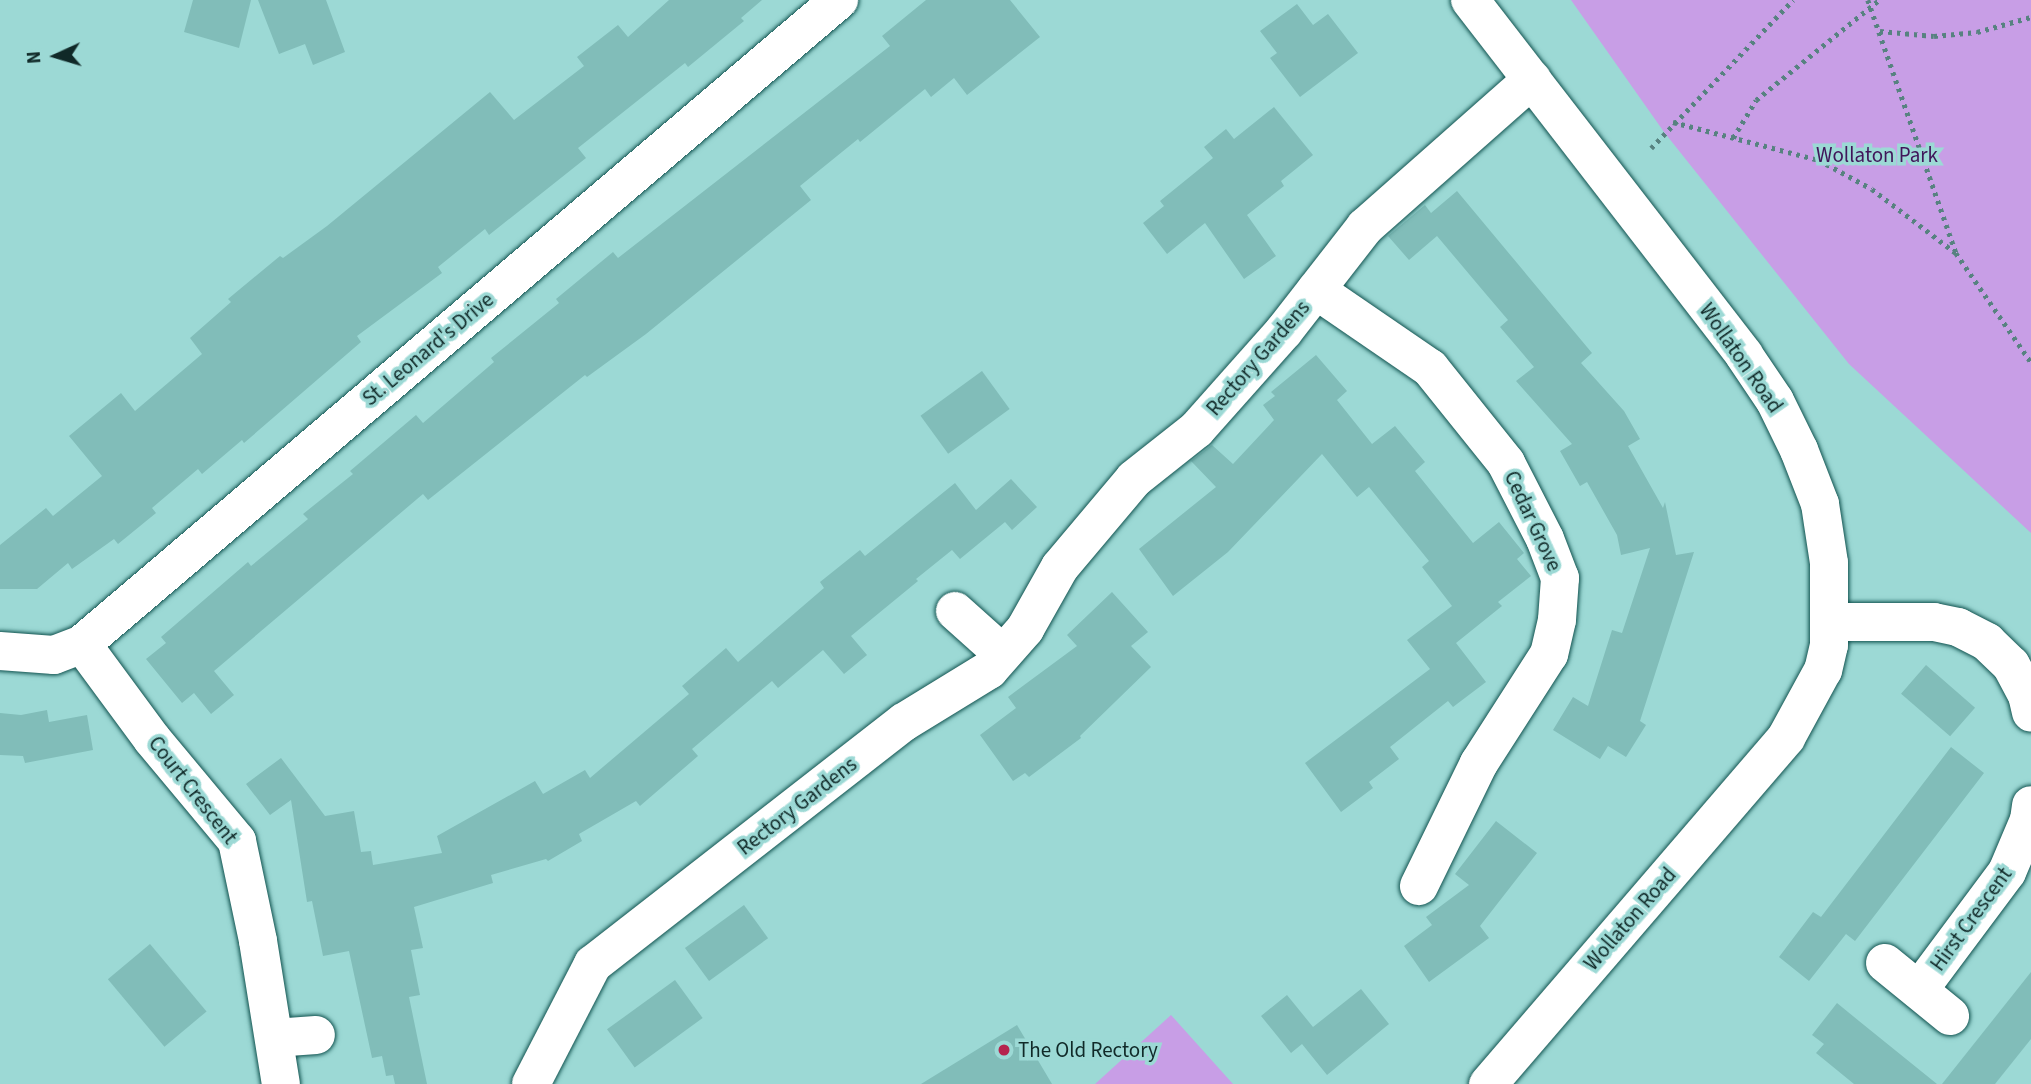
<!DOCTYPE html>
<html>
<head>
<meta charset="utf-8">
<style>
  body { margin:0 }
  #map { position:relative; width:2031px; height:1084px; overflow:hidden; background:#9cd9d5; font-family:"Source Sans 3",sans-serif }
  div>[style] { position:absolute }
  .green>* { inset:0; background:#c89ee6 }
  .building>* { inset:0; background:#81bdb9; transform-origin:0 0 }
  .path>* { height:4.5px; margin-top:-2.25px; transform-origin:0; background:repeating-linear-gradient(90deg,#578280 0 3.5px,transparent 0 8.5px) }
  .roads { filter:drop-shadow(0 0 2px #115350) drop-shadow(0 0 2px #115350) }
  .minor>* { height:38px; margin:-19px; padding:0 19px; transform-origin:19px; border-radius:19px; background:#fff }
  .dots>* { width:19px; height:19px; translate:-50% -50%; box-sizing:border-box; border:4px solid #9cd9d5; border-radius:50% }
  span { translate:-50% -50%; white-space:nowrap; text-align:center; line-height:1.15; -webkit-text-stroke:7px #9cd9d5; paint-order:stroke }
  .park-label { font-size:21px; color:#401559 }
  .street-label { font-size:21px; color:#102928 }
  .poi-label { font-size:21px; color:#102928 }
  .left { translate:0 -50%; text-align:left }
  .north { position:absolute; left:21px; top:21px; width:70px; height:70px; -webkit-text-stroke:5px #9cd9d5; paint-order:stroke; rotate:266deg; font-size:19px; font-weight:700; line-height:28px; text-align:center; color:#102928 }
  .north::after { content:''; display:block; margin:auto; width:24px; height:32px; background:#102928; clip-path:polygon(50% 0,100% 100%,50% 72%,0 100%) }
</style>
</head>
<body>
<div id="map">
  <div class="green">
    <div style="clip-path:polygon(1571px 0,2031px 0,2031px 533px,1849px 364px,1664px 132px)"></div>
    <div style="clip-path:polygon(1171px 1015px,1233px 1084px,1095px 1084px)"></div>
  </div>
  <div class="building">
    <div style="clip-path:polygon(193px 0,251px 0,239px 48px,184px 32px)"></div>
    <div style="clip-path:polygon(258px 0,326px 0,345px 52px,313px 65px,305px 44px,279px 54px)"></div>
    <div style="clip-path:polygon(669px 0,762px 0,741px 18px,744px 21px,688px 67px,685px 63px,578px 148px,586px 158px,489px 235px,485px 229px,438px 267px,442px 273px,357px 336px,361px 342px,244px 443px,242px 440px,202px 474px,198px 469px,152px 508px,156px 513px,118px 544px,114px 539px,72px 569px,68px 563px,37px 589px,0 589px,0 545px,46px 508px,53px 516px,102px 476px,69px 436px,121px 393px,135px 411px,202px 354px,190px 338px,231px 302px,228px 299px,280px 256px,283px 258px,327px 226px,490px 92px,514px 120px,584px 66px,577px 57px,618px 25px,628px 37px)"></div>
    <div style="clip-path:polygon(926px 0,1010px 0,1040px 37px,967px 95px,954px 78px,931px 97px,925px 89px,860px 142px,858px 139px,800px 186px,811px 200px,646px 334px,587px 377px,585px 375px,428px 500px,423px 494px,214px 671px,234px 695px,211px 714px,194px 693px,182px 703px,146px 659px,166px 643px,161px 637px,248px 562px,251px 566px,308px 519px,303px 514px,353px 474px,350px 471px,416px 415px,423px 423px,494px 362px,491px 358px,559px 303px,556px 299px,613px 252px,618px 258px,890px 46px,882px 36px)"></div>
    <div style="clip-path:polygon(1297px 4px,1313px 25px,1328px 14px,1358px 53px,1300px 97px,1270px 58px,1277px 53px,1260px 31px)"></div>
    <div style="clip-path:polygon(1274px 107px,1313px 155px,1281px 181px,1284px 186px,1247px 215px,1276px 256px,1244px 279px,1205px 223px,1167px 254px,1143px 223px,1164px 206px,1160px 201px,1213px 158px,1204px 147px,1226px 129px,1234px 139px)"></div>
    <div style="clip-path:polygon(1457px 191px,1592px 353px,1581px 363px,1624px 411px,1640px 439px,1628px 446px,1663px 508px,1665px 502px,1676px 555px,1694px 552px,1640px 721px,1646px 725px,1626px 757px,1608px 746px,1600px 759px,1553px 730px,1573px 697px,1588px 706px,1612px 630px,1622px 633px,1650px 548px,1621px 555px,1617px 535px,1587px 482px,1580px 486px,1560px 451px,1572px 444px,1516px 381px,1534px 367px,1500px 327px,1508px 320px,1485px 293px,1437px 236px,1409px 260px,1388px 236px,1425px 205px,1431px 213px)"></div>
    <div style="clip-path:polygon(1316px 355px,1347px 391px,1337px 400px,1372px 444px,1395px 426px,1425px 462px,1415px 471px,1473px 543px,1499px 522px,1524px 553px,1517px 559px,1531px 576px,1498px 602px,1502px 606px,1456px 643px,1486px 682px,1453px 707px,1448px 701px,1390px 747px,1399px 759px,1369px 782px,1373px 788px,1341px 812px,1305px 763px,1430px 669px,1407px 640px,1452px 606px,1422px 567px,1429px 561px,1369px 487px,1357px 497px,1322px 454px,1228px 552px,1173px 596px,1139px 549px,1216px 487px,1191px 461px,1212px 445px,1233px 464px,1274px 420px,1263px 405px,1275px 396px,1271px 392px)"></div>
    <div style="left:982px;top:371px;width:47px;height:76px;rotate:54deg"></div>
    <div style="clip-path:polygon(1011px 479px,1037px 507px,1012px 530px,1005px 522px,960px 559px,952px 550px,916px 579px,918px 581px,851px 636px,867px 655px,844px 674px,823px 650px,778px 688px,772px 681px,692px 749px,698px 756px,640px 806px,636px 801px,579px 834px,582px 841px,548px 861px,546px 859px,491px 875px,493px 883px,414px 907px,423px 948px,411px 950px,420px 995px,409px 997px,427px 1084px,395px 1084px,393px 1075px,386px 1076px,382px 1056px,372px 1058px,349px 951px,323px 956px,312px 901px,307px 902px,291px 800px,270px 815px,246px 784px,281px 758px,325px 816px,354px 811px,361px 852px,371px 851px,373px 865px,442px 853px,437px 836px,535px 781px,543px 794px,585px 770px,590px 778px,689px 694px,682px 686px,726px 648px,738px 662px,824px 588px,820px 582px,860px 550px,865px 556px,955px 483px,976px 510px)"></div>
    <div style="clip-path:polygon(1112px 592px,1148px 632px,1131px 646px,1151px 667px,1080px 736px,1081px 738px,1029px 777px,1025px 773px,1013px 781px,980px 735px,1016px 708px,1008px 697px,1077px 646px,1067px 635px)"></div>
    <div style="left:1926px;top:665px;width:65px;height:38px;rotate:41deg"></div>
    <div style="clip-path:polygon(47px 710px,49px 722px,87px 715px,93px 750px,25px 763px,23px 756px,0 755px,0 713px,21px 715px)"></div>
    <div style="clip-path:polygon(1951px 747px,1984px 773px,1855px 941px,1846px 934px,1809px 981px,1779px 957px,1813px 912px,1821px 917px)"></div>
    <div style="clip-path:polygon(1496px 821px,1537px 853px,1480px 926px,1489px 938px,1429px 982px,1404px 946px,1432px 925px,1426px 917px,1469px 885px,1455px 874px)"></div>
    <div style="left:744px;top:905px;width:41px;height:73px;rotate:54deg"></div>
    <div style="left:150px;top:944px;width:88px;height:55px;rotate:50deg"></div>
    <div style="clip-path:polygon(2031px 972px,2031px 1039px,1995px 1084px,1942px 1084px)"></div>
    <div style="left:675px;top:980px;width:47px;height:84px;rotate:54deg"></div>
    <div style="clip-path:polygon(1361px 989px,1389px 1024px,1327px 1075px,1302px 1044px,1291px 1053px,1261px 1016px,1287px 995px,1313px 1027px)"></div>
    <div style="clip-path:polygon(1837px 1003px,1859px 1021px,1937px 1084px,1854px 1084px,1816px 1053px,1824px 1044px,1812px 1035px)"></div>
    <div style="clip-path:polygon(1017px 1025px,1052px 1084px,921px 1084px)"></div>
  </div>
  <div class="path">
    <div style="left:1868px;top:0;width:268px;rotate:70.8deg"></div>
    <div style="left:1956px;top:253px;width:132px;rotate:55.5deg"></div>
    <div style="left:1880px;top:31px;width:54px;rotate:5.3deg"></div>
    <div style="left:1934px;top:36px;width:43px;rotate:-5.3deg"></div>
    <div style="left:1977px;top:32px;width:56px;rotate:-15.5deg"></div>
    <div style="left:1673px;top:122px;width:151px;rotate:14.6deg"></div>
    <div style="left:1819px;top:160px;width:60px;rotate:28.7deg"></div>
    <div style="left:1872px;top:189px;width:106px;rotate:37.3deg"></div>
    <div style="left:1733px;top:138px;width:44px;rotate:-58.8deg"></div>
    <div style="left:1756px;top:100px;width:159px;rotate:-39.1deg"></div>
    <div style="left:1651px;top:148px;width:205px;rotate:-46.2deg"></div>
  </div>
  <div class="roads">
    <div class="minor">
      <div style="left:1470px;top:0;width:448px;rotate:52.3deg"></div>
      <div style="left:1744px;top:355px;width:55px;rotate:56deg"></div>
      <div style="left:1775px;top:401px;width:55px;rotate:63.9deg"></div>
      <div style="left:1799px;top:450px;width:58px;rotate:68.7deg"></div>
      <div style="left:1820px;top:504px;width:60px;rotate:81.3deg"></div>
      <div style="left:1829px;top:563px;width:82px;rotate:90deg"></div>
      <div style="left:1829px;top:645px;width:26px;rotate:103deg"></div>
      <div style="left:1823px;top:670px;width:77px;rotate:118.6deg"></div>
      <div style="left:1786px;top:738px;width:457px;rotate:130.7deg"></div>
      <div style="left:1316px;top:290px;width:138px;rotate:34.4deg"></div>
      <div style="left:1430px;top:368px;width:122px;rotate:51.3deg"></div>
      <div style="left:1506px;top:463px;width:85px;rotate:62.8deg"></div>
      <div style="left:1545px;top:539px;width:42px;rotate:69deg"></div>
      <div style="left:1560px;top:578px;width:42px;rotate:94.1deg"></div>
      <div style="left:1557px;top:620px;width:35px;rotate:103deg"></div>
      <div style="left:1549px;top:654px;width:130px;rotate:122.7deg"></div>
      <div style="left:1479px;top:763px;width:137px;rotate:116deg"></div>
      <div style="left:955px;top:611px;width:64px;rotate:41.9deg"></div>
      <div style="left:1830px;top:622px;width:104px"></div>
      <div style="left:1934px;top:622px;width:25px;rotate:12deg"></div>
      <div style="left:1958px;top:627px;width:33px;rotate:27deg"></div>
      <div style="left:1987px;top:642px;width:33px;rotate:44deg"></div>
      <div style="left:2011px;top:665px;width:34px;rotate:62deg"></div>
      <div style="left:2027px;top:695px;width:18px;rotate:77deg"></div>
      <div style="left:82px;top:644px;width:118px;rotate:53.6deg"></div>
      <div style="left:152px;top:739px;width:133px;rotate:50.2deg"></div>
      <div style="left:237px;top:841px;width:102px;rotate:78.1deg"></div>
      <div style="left:258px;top:941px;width:145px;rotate:80.9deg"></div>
      <div style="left:0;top:651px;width:54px;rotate:4.2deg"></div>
      <div style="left:54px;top:655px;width:30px;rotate:-21deg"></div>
      <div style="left:82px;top:644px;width:994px;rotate:-40.39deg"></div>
      <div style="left:1885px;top:963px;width:84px;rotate:39.2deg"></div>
      <div style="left:1919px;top:990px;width:147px;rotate:-53.3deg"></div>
      <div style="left:2007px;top:872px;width:56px;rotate:-67.1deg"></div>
      <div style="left:2029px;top:820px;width:15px;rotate:-82deg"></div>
      <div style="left:274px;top:1038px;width:42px;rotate:-4.1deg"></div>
      <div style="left:531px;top:1084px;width:135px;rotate:-62.7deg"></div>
      <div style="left:593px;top:964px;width:394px;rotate:-37.9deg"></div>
      <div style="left:904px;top:722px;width:100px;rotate:-31.5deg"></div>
      <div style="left:989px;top:670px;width:55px;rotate:-48.7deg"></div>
      <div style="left:1025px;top:629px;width:71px;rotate:-60.6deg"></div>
      <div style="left:1060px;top:567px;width:115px;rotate:-49.9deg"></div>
      <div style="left:1134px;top:479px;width:80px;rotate:-38.4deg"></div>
      <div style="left:1197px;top:429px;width:131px;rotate:-48.4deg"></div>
      <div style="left:1284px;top:331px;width:132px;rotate:-52.1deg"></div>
      <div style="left:1365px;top:227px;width:223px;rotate:-41.5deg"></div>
    </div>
  </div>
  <div class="dots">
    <div style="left:1004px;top:1050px;background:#b5244d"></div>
  </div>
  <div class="park-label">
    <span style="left:1877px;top:155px">Wollaton Park</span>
  </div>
  <div class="street-label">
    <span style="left:428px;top:349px;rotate:-40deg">St. Leonard's Drive</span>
    <span style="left:1258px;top:358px;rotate:-49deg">Rectory Gardens</span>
    <span style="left:1741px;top:358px;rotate:55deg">Wollaton Road</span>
    <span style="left:1533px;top:521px;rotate:65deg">Cedar Grove</span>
    <span style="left:193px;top:790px;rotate:52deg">Court Crescent</span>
    <span style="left:797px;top:806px;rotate:-38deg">Rectory Gardens</span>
    <span style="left:1630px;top:919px;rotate:-49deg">Wollaton Road</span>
    <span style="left:1971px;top:919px;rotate:-54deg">Hirst Crescent</span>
  </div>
  <div class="poi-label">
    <span class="left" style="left:1018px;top:1050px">The Old Rectory</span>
  </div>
  <div class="north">N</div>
</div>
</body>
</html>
